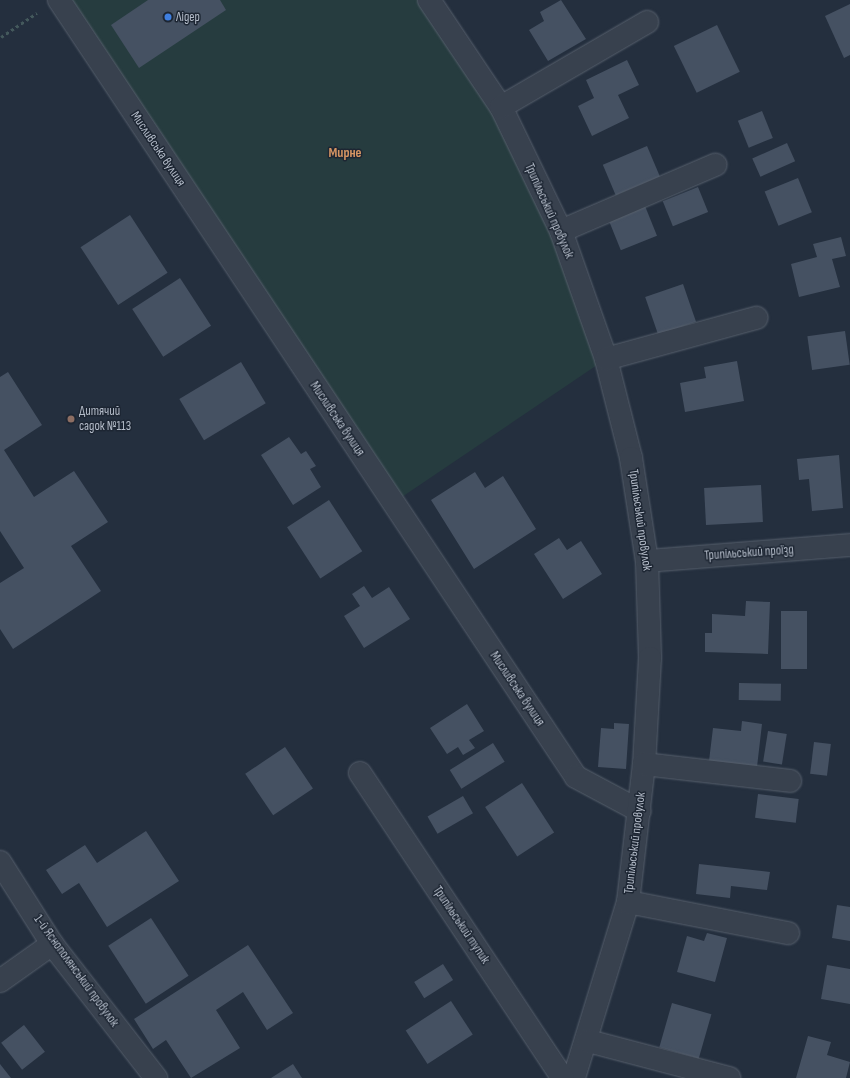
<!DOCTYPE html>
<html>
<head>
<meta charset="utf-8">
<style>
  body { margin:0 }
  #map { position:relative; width:850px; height:1078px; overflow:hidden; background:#242f3e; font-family:"Sofia Sans Condensed",sans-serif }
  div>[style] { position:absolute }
  .green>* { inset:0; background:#263c3f }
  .building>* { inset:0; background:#455162; transform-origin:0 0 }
  .path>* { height:2.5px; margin-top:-1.25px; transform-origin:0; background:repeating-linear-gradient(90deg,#44595c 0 3px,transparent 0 6px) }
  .roads { filter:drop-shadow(0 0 1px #565f6c) drop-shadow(0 0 1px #565f6c) }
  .minor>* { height:22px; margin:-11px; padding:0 11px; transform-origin:11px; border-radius:11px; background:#38414e }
  .dots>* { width:11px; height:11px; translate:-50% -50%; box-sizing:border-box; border:2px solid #1d2633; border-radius:50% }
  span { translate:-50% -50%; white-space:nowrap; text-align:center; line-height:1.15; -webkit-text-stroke:3px #1d2633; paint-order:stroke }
  .poi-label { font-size:13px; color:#b4bcc9 }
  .left { translate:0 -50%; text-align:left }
  .street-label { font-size:13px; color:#b4bcc9 }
  .neighbourhood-label { font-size:14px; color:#d59563; font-weight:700 }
</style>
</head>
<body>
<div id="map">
  <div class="green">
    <div style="clip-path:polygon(59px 0,429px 0,501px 107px,606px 359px,393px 503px)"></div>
  </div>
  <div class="building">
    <div style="clip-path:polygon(148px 0,220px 0,226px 10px,139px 68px,111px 25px)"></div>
    <div style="clip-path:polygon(561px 0,586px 39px,548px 61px,529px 30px,544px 21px,540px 12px)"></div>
    <div style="clip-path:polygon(850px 4px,850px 55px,844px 58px,825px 16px)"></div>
    <div style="left:717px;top:25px;width:52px;height:48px;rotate:64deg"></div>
    <div style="clip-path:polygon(627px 60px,639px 85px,618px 95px,629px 118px,592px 136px,578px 106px,594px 98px,586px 80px)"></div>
    <div style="left:762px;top:111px;width:29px;height:26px;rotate:68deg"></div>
    <div style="left:787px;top:143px;width:20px;height:38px;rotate:66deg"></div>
    <div style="left:647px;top:146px;width:33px;height:48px;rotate:67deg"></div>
    <div style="left:798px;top:178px;width:37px;height:36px;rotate:68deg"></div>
    <div style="left:698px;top:187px;width:27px;height:38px;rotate:68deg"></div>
    <div style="left:645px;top:206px;width:32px;height:39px;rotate:68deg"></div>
    <div style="left:130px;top:215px;width:69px;height:59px;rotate:57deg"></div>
    <div style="clip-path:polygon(841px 237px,846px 256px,832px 259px,840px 287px,799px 297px,791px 264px,817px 257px,813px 244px)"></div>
    <div style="left:180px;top:278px;width:57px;height:57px;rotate:57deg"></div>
    <div style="left:683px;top:284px;width:40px;height:40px;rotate:71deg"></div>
    <div style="left:845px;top:331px;width:34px;height:38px;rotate:82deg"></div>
    <div style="clip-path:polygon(737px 361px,744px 401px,685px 412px,680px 383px,706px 378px,704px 367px)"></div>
    <div style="left:241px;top:362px;width:48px;height:72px;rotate:59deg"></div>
    <div style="clip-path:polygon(8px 372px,42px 425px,4px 450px,34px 497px,74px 471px,108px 522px,71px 546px,101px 591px,13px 649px,0 629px,0 583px,24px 568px,0 531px,0 377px)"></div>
    <div style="clip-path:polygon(289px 437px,301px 454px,306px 451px,316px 466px,310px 469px,321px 487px,293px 505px,261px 455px)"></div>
    <div style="clip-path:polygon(839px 455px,843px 508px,812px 511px,809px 479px,799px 480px,797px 459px)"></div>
    <div style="clip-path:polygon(475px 472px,485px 488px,503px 476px,536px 529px,474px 569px,431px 500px)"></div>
    <div style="left:761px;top:485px;width:37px;height:57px;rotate:87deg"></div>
    <div style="left:329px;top:500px;width:61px;height:50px;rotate:57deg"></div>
    <div style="clip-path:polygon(559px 538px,567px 550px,581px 541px,602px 574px,563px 599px,534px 554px)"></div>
    <div style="clip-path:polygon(364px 586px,372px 598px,389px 587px,410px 619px,364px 648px,344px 616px,360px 606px,352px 594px)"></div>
    <div style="clip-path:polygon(746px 601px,770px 602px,768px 654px,705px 652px,705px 633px,712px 633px,712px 614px,745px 616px)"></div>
    <div style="left:781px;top:611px;width:26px;height:58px"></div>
    <div style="left:739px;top:683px;width:42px;height:17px;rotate:1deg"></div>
    <div style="clip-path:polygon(467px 704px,484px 731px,469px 740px,475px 748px,463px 755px,458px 747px,447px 754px,430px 728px)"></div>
    <div style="clip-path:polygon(742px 721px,762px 724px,757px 767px,709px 761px,713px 728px,741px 731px)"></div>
    <div style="clip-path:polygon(614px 723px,629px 724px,626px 769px,598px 767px,601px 728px,614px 729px)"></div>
    <div style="left:768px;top:731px;width:19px;height:31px;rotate:9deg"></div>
    <div style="left:814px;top:742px;width:17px;height:32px;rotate:7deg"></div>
    <div style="left:493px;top:743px;width:22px;height:51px;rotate:58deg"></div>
    <div style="left:285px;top:747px;width:50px;height:48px;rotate:56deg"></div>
    <div style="left:522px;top:783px;width:59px;height:44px;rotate:57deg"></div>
    <div style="left:758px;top:794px;width:41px;height:24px;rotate:7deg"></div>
    <div style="left:463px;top:796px;width:20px;height:41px;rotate:60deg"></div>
    <div style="clip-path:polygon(146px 831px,179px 881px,107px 927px,79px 883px,62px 894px,46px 870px,85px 845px,97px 863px)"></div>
    <div style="clip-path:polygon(699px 864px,770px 872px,767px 890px,731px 886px,730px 898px,696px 894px)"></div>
    <div style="clip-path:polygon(837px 905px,850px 907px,850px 941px,832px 938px)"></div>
    <div style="left:151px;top:918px;width:69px;height:51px;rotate:57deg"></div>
    <div style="clip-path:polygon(707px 933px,727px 938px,715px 982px,677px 972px,687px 936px,704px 941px)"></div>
    <div style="clip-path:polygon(248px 945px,293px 1013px,267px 1030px,243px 992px,216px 1010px,240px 1048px,191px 1078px,166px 1040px,153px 1049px,134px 1019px)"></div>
    <div style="left:443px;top:964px;width:19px;height:34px;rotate:58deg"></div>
    <div style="clip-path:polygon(827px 965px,850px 969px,850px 1004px,821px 999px)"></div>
    <div style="left:451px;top:1001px;width:40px;height:54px;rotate:57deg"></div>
    <div style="left:672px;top:1003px;width:41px;height:46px;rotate:16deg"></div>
    <div style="left:24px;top:1025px;width:34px;height:29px;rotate:52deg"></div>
    <div style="clip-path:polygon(808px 1036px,831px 1042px,827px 1055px,850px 1062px,846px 1078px,796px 1078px)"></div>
    <div style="clip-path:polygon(0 1064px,11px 1078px,0 1078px)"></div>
    <div style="clip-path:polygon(293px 1064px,302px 1078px,271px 1078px)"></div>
  </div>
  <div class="path">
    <div style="left:1px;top:37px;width:43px;rotate:-33.7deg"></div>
  </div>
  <div class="roads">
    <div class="minor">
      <div style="left:59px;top:0;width:933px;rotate:56.36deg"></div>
      <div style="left:576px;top:777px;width:72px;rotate:28deg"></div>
      <div style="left:429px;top:0;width:129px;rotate:56.1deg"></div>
      <div style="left:501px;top:107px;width:138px;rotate:64.2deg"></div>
      <div style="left:561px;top:231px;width:136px;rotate:70.6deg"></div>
      <div style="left:606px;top:359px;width:102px;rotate:75.8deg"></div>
      <div style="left:631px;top:458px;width:104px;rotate:81.2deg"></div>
      <div style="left:647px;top:561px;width:97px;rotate:88.2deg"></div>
      <div style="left:650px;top:658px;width:106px;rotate:93.2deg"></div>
      <div style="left:644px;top:764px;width:139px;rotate:96.6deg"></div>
      <div style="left:628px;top:902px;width:184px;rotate:107.1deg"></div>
      <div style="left:501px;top:107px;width:169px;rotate:-30.2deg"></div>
      <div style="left:561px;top:231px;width:168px;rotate:-23.2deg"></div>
      <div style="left:606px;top:359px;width:156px;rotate:-15.3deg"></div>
      <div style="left:647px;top:561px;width:204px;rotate:-4.5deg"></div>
      <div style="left:644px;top:764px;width:147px;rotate:6.6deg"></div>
      <div style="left:360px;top:773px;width:366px;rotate:56.4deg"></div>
      <div style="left:0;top:862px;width:97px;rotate:57.6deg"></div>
      <div style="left:52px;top:944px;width:170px;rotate:52.2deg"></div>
      <div style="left:628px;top:902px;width:163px;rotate:11deg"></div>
      <div style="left:0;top:981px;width:64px;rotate:-35.4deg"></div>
      <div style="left:588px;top:1041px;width:146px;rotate:14.7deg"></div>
    </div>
  </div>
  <div class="dots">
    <div style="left:168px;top:17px;background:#3f7fe0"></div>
    <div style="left:71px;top:419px;background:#8d6e63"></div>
  </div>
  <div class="poi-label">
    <span class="left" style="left:176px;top:17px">Лідер</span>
    <span class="left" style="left:79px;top:419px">Дитячий<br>садок №113</span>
  </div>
  <div class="street-label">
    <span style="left:158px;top:149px;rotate:56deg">Мисливська вулиця</span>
    <span style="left:549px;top:211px;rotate:66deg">Трипільський провулок</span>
    <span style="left:337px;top:419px;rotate:56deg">Мисливська вулиця</span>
    <span style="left:640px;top:520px;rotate:82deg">Трипільський провулок</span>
    <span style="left:749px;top:553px;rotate:-4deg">Трипільський проїзд</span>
    <span style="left:517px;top:689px;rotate:56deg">Мисливська вулиця</span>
    <span style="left:635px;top:843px;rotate:-83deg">Трипільський провулок</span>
    <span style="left:461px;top:925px;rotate:56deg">Трипільський тупик</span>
    <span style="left:76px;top:971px;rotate:54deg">1-й Яснополянський провулок</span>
  </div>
  <div class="neighbourhood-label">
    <span style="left:345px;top:153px">Мирне</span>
  </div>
</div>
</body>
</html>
